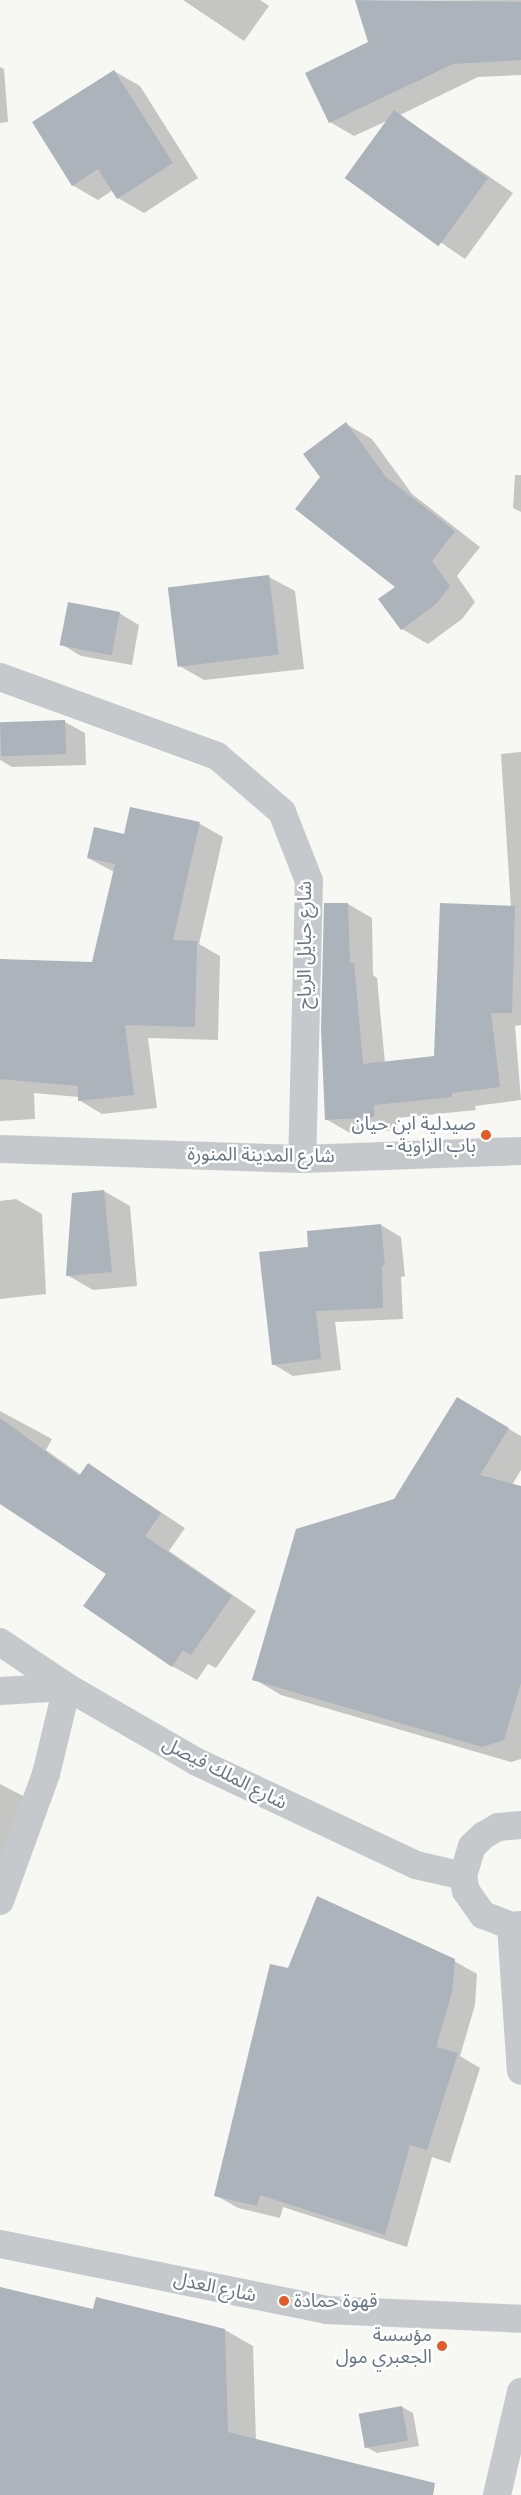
<!DOCTYPE html>
<html>
<head>
<meta charset="utf-8">
<style>
  body { margin:0 }
  #map { position:relative; width:521px; height:2495px; overflow:hidden; background:#f7f7f4; font-family:Cabin,"Noto Sans Arabic",sans-serif }
  div>[style] { position:absolute }
  .shadow>* { inset:0; background:#0003 }
  .building>* { inset:0; background:#acb3ba; transform-origin:0 0 }
  .minor>* { height:28px; margin:-14px; padding:0 14px; transform-origin:14px; border-radius:14px; background:#c5c9cc }
  .tertiary>* { height:28px; margin:-14px; padding:0 14px; transform-origin:14px; border-radius:14px; background:#c5c9cc }
  .dots>* { width:14px; height:14px; translate:-50% -50%; box-sizing:border-box; border:2px solid #fff; border-radius:50% }
  span { translate:-50% -50%; white-space:nowrap; text-align:center; line-height:1.15; -webkit-text-stroke:5px #fff; paint-order:stroke }
  .street-label { font-size:19px; color:#667686 }
  .poi-label { font-size:19px; color:#667686 }
  .right { translate:-100% -50%; text-align:right }
  .left { translate:0 -50%; text-align:left }
</style>
</head>
<body>
<div id="map">
  <div class="shadow">
    <div style="clip-path:polygon(183px 0,260px 0,269px 6px,244px 41px)"></div>
    <div style="clip-path:polygon(521px 0,521px 75px,478px 77px,400px 115px,513px 193px,465px 259px,347px 178px,389px 120px,354px 136px,330px 122px,370px 43px,357px 1px)"></div>
    <div style="clip-path:polygon(0 67px,4px 69px,8px 122px,0 123px)"></div>
    <div style="clip-path:polygon(114px 71px,140px 86px,198px 178px,144px 213px,118px 198px,113px 190px,98px 200px,72px 185px)"></div>
    <div style="clip-path:polygon(346px 424px,372px 439px,412px 494px,480px 547px,457px 576px,475px 602px,462px 619px,428px 644px,402px 629px,397px 587px,321px 477px)"></div>
    <div style="clip-path:polygon(515px 475px,521px 475px,521px 512px,513px 508px)"></div>
    <div style="clip-path:polygon(269px 577px,295px 591px,304px 669px,204px 680px,178px 665px)"></div>
    <div style="clip-path:polygon(119px 613px,139px 625px,132px 665px,81px 656px,61px 644px)"></div>
    <div style="clip-path:polygon(65px 722px,85px 733px,86px 765px,12px 767px,0 760px,0 724px)"></div>
    <div style="clip-path:polygon(521px 752px,521px 1025px,515px 1026px,521px 1100px,475px 1106px,476px 1110px,397px 1118px,398px 1130px,350px 1133px,326px 1119px,325px 905px,348px 904px,372px 918px,373px 975px,377px 978px,385px 1063px,436px 1057px,511px 908px,501px 754px)"></div>
    <div style="clip-path:polygon(131px 808px,200px 824px,223px 837px,199px 944px,220px 956px,218px 1040px,148px 1038px,157px 1108px,102px 1114px,79px 1100px,79px 1097px,34px 1093px,35px 1119px,0 1121px,0 960px,93px 963px,114px 872px,88px 858px,125px 836px)"></div>
    <div style="clip-path:polygon(104px 1191px,130px 1206px,137px 1286px,93px 1290px,67px 1275px,73px 1194px)"></div>
    <div style="clip-path:polygon(16px 1199px,42px 1214px,46px 1294px,0 1299px,0 1201px)"></div>
    <div style="clip-path:polygon(381px 1225px,401px 1237px,405px 1276px,401px 1277px,403px 1319px,335px 1322px,341px 1370px,293px 1376px,273px 1364px,310px 1248px)"></div>
    <div style="clip-path:polygon(0 1411px,52px 1439px,46px 1450px,81px 1475px,88px 1464px,185px 1528px,169px 1551px,256px 1611px,216px 1668px,208px 1664px,197px 1680px,172px 1666px,108px 1573px,0 1503px)"></div>
    <div style="clip-path:polygon(485px 1415px,521px 1436px,521px 1470px,512px 1485px,521px 1488px,521px 1759px,511px 1762px,281px 1695px,254px 1679px,395px 1500px)"></div>
    <div style="clip-path:polygon(0 1784px,27px 1798px,0 1884px)"></div>
    <div style="clip-path:polygon(454px 1961px,477px 1974px,475px 2005px,460px 2056px,480px 2068px,450px 2163px,432px 2157px,407px 2247px,283px 2207px,280px 2218px,238px 2208px,215px 2195px,288px 1970px)"></div>
    <div style="clip-path:polygon(0 2288px,94px 2310px,225px 2330px,253px 2346px,256px 2440px,402px 2495px,0 2495px)"></div>
    <div style="clip-path:polygon(402px 2407px,413px 2413px,419px 2446px,377px 2453px,366px 2447px,361px 2415px)"></div>
  </div>
  <div class="building">
    <div style="clip-path:polygon(355px 0,521px 2px,521px 60px,453px 64px,329px 123px,305px 73px,368px 42px)"></div>
    <div style="clip-path:polygon(114px 70px,173px 163px,117px 199px,98px 169px,72px 186px,32px 122px)"></div>
    <div style="left:394px;top:110px;width:116px;height:84px;rotate:36deg"></div>
    <div style="clip-path:polygon(346px 422px,386px 477px,455px 531px,432px 561px,450px 586px,436px 604px,401px 630px,378px 599px,395px 587px,295px 509px,320px 477px,303px 454px)"></div>
    <div style="left:269px;top:575px;width:80px;height:102px;rotate:83deg"></div>
    <div style="left:68px;top:602px;width:53px;height:44px;rotate:11deg"></div>
    <div style="left:65px;top:720px;width:34px;height:65px;rotate:88deg"></div>
    <div style="clip-path:polygon(130px 807px,200px 822px,173px 940px,197px 941px,195px 1027px,125px 1025px,134px 1095px,78px 1101px,78px 1086px,0 1079px,0 959px,92px 962px,115px 864px,87px 858px,94px 827px,124px 834px)"></div>
    <div style="clip-path:polygon(324px 903px,348px 903px,350px 963px,354px 963px,363px 1064px,434px 1056px,440px 903px,515px 906px,512px 1013px,491px 1013px,500px 1087px,452px 1093px,452px 1097px,374px 1105px,374px 1117px,325px 1120px,321px 1029px)"></div>
    <div style="clip-path:polygon(104px 1190px,112px 1272px,66px 1276px,72px 1193px)"></div>
    <div style="clip-path:polygon(381px 1224px,385px 1265px,382px 1266px,383px 1308px,316px 1311px,321px 1359px,272px 1365px,259px 1252px,308px 1247px,307px 1231px)"></div>
    <div style="clip-path:polygon(457px 1397px,509px 1428px,480px 1475px,521px 1486px,521px 1683px,504px 1740px,482px 1747px,252px 1680px,296px 1529px,394px 1499px)"></div>
    <div style="clip-path:polygon(0 1418px,79px 1476px,88px 1463px,161px 1513px,145px 1536px,232px 1596px,191px 1655px,183px 1650px,172px 1667px,83px 1606px,106px 1574px,0 1504px)"></div>
    <div style="clip-path:polygon(317px 1896px,455px 1959px,452px 1992px,436px 2047px,458px 2053px,427px 2150px,410px 2145px,385px 2235px,260px 2195px,257px 2206px,214px 2196px,270px 1964px,288px 1968px)"></div>
    <div style="clip-path:polygon(0 2287px,93px 2309px,96px 2297px,225px 2329px,228px 2432px,435px 2483px,433px 2495px,0 2495px)"></div>
    <div style="left:402px;top:2406px;width:35px;height:44px;rotate:80deg"></div>
  </div>
  <div class="minor">
    <div style="left:0;top:1901px;width:135px;rotate:-70.1deg"></div>
    <div style="left:46px;top:1774px;width:89px;rotate:-76.4deg"></div>
  </div>
  <div class="tertiary">
    <div style="left:0;top:677px;width:231px;rotate:20deg"></div>
    <div style="left:217px;top:756px;width:86px;rotate:40.7deg"></div>
    <div style="left:282px;top:812px;width:74px;rotate:68.6deg"></div>
    <div style="left:309px;top:881px;width:278px;rotate:91.4deg"></div>
    <div style="left:0;top:1149px;width:302px;rotate:1.9deg"></div>
    <div style="left:302px;top:1159px;width:219px;rotate:-2.1deg"></div>
    <div style="left:0;top:1642px;width:81px;rotate:33.9deg"></div>
    <div style="left:67px;top:1687px;width:150px;rotate:30deg"></div>
    <div style="left:197px;top:1762px;width:242px;rotate:25.2deg"></div>
    <div style="left:416px;top:1865px;width:48px;rotate:13.2deg"></div>
    <div style="left:0;top:1691px;width:67px;rotate:-3.4deg"></div>
    <div style="left:521px;top:1825px;width:23px;rotate:175deg"></div>
    <div style="left:498px;top:1827px;width:16px;rotate:150deg"></div>
    <div style="left:484px;top:1835px;width:16px;rotate:137deg"></div>
    <div style="left:472px;top:1846px;width:31px;rotate:107deg"></div>
    <div style="left:463px;top:1876px;width:15px;rotate:79deg"></div>
    <div style="left:466px;top:1891px;width:29px;rotate:55deg"></div>
    <div style="left:483px;top:1915px;width:30px;rotate:21deg"></div>
    <div style="left:511px;top:1926px;width:10px;rotate:-6deg"></div>
    <div style="left:511px;top:1926px;width:145px;rotate:86.1deg"></div>
    <div style="left:0;top:2244px;width:333px;rotate:11.4deg"></div>
    <div style="left:326px;top:2310px;width:195px;rotate:2.6deg"></div>
    <div style="left:497px;top:2495px;width:106px;rotate:-76.9deg"></div>
  </div>
  <div class="dots">
    <div style="left:486px;top:1135px;background:#e45b27"></div>
    <div style="left:284px;top:2301px;background:#e45b27"></div>
    <div style="left:442px;top:2346px;background:#e45b27"></div>
  </div>
  <div class="street-label">
    <span style="left:305px;top:945px;rotate:-90deg">شارع حبايل الرياح</span>
    <span style="left:261px;top:1155px;rotate:1deg">شارع المدينة المنورة</span>
    <span style="left:225px;top:1773px;rotate:27deg">شارع الملك فيصل</span>
    <span style="left:215px;top:2287px;rotate:12deg">شارع العدل</span>
  </div>
  <div class="poi-label">
    <span class="right" style="left:476px;top:1135px">صيدلية ابن حيان<br>- باب الزاوية</span>
    <span class="left" style="left:294px;top:2301px">قهوة حمادة</span>
    <span class="right" style="left:432px;top:2346px">مؤسسة<br>الجعبري مول</span>
  </div>
</div>
</body>
</html>
